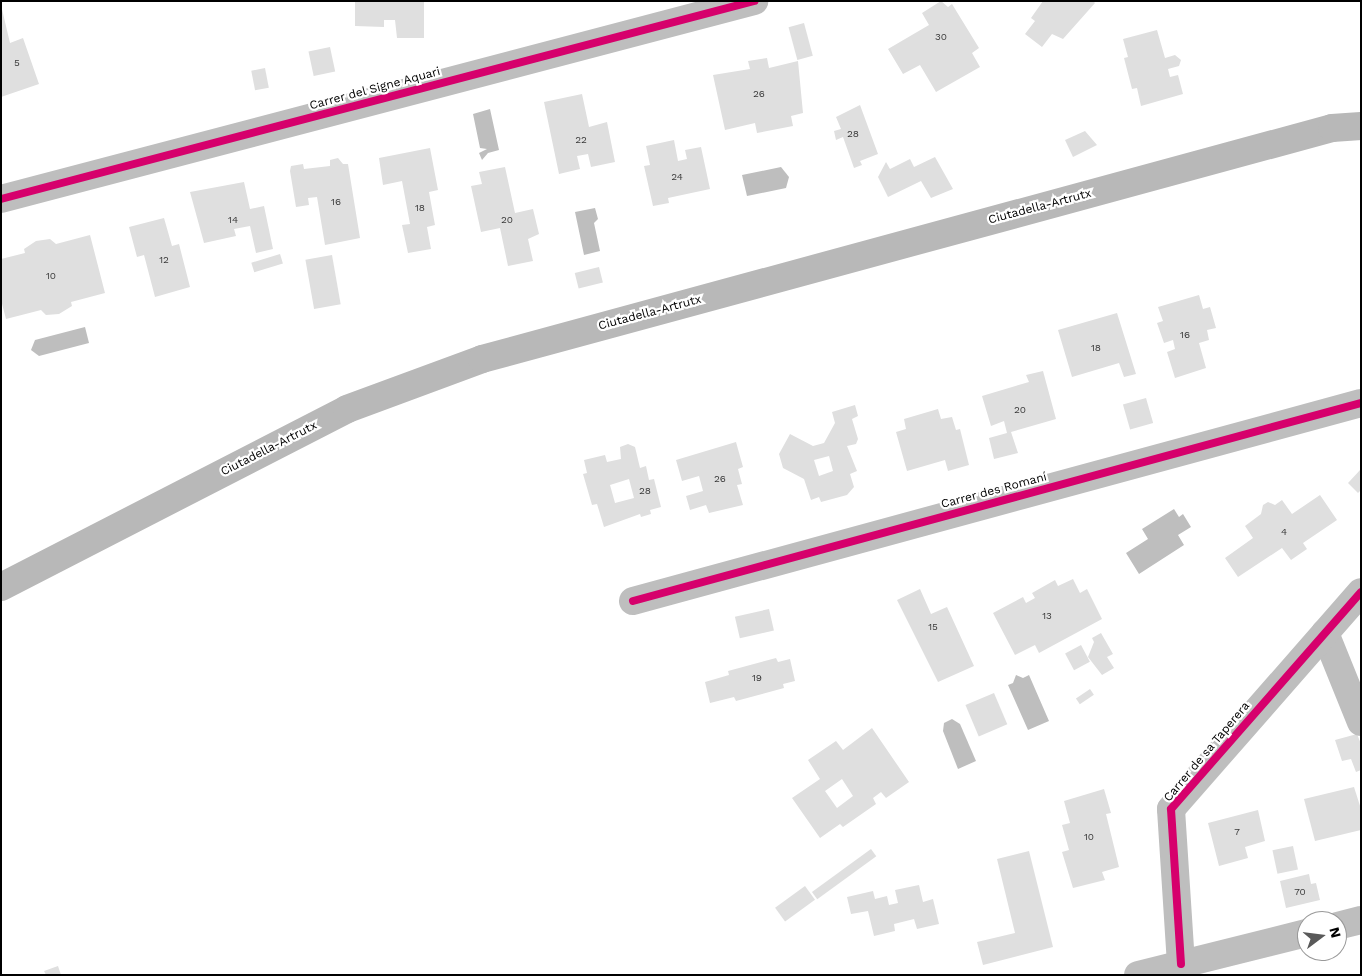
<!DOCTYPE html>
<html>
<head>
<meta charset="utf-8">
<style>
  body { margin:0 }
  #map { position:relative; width:1362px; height:976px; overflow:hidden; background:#fff; font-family:"Work Sans",sans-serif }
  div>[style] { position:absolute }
  .water>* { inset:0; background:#bebebe }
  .building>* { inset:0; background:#dfdfdf; transform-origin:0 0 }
  .minor>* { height:28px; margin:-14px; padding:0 14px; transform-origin:14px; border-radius:14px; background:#bebebe }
  .secondary>* { height:28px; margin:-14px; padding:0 14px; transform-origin:14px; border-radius:14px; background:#b8b8b8 }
  .cycleway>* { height:8px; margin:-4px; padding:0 4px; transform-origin:4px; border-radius:4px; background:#d6006c }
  span { translate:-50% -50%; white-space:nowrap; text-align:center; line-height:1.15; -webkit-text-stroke:4.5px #fff; paint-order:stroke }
  .number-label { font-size:10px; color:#383838 }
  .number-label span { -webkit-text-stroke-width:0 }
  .street-label { font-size:12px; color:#000 }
  .frame { position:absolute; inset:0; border:2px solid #000; pointer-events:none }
  .north { position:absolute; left:1297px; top:911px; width:50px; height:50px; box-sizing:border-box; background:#fff; border:1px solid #999; border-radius:50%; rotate:75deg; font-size:14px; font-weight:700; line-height:20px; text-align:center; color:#000 }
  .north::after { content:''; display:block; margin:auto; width:18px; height:22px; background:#595959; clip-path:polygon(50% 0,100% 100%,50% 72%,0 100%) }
</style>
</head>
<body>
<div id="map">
  <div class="water">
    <div style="clip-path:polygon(490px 109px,499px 150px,488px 153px,482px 160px,479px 153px,487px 149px,480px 148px,473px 114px)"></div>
    <div style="clip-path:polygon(781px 167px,789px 177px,786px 188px,747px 196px,742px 175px)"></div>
    <div style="clip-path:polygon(595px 208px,598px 219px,594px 223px,600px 251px,584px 255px,575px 212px)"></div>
    <div style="clip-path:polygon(85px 327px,89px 343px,39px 356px,31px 350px,35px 340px)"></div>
    <div style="clip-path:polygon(1174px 509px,1179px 517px,1183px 514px,1191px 527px,1178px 535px,1184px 545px,1139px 574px,1126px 553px,1148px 539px,1142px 529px)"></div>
    <div style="clip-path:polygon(1016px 675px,1023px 678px,1029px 675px,1049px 721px,1028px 730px,1008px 685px,1013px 683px)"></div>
    <div style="clip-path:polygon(952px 719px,960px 724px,976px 761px,958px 769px,943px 731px,944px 723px)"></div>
  </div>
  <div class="building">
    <div style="clip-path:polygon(355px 1px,424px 1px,424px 38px,397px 38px,395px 20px,384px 20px,384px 27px,355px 26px)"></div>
    <div style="clip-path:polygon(941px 1px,948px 7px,952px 4px,979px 48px,972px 53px,980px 67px,936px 92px,920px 65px,903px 74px,888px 49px,929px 25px,922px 13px)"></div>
    <div style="clip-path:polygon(1043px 1px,1093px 1px,1095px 3px,1063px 39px,1052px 34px,1042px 47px,1025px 34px,1035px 21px,1031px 18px)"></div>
    <div style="clip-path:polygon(1px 5px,10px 43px,23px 38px,39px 84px,1px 97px)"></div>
    <div style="left:804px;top:23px;width:34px;height:16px;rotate:75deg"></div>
    <div style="clip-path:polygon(1157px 30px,1165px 58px,1175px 55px,1181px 60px,1179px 66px,1168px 69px,1170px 77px,1178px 75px,1183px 94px,1141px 106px,1137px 88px,1132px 89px,1124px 58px,1128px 57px,1123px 39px)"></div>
    <div style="left:330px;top:47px;width:25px;height:22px;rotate:78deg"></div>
    <div style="clip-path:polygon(767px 58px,769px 68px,798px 61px,803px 113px,791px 116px,793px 126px,757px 133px,755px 123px,725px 130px,713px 75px,750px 69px,748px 61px)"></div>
    <div style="left:265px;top:68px;width:20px;height:14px;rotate:79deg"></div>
    <div style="clip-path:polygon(582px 94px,589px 127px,607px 122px,615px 162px,591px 167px,588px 154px,577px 156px,580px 169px,559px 174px,544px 102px)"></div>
    <div style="clip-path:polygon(860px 105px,878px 154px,860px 161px,862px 165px,854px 168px,843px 137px,836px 140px,834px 131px,841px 129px,836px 117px)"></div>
    <div style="clip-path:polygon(1085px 131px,1097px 145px,1073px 157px,1065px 140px)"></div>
    <div style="clip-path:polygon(674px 140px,678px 161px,687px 159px,685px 150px,701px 147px,710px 189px,668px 198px,669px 203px,653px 206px,644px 166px,650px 165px,646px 146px)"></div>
    <div style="clip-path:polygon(430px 148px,438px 190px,429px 192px,435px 225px,427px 227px,431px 249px,408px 253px,402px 225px,410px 224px,402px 181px,383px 185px,379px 158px)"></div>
    <div style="clip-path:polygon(935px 157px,953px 189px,931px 198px,921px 181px,888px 197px,878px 177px,886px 162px,890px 169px,910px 159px,914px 167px)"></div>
    <div style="clip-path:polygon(338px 158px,343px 164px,348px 164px,360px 238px,325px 245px,317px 197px,308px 198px,309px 205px,296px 207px,290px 171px,291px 166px,303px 164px,304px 169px,330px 166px,330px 160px)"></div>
    <div style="clip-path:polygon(505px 167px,515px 213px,533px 209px,539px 234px,528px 239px,533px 261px,508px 266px,500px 228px,481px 232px,471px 186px,482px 184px,479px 172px)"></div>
    <div style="clip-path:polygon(244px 182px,250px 209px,264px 206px,273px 249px,256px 253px,250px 226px,234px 229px,236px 236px,204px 243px,190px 192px)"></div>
    <div style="clip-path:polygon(164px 218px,172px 246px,179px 244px,190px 287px,155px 297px,144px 255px,137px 257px,129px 227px)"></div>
    <div style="clip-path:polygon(90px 235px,105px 293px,71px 302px,72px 306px,59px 314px,46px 315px,41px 310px,6px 319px,1px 300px,1px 259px,25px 253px,24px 249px,36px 241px,50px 239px,56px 244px)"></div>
    <div style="left:280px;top:254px;width:10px;height:30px;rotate:73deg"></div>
    <div style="left:332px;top:255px;width:50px;height:27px;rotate:80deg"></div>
    <div style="left:599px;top:267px;width:16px;height:25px;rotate:76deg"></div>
    <div style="clip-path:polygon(1199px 295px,1203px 309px,1210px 307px,1216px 328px,1207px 330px,1209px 340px,1199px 343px,1206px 368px,1175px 378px,1167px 352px,1175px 349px,1173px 340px,1164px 343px,1157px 323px,1163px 321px,1158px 307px)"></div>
    <div style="clip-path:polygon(1117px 313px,1136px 374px,1124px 377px,1119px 363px,1072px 377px,1058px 330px)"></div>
    <div style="clip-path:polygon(1043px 371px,1056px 419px,1011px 432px,1018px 453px,994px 459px,989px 438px,1007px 433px,1004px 421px,991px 426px,982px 396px,1029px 382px,1026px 375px)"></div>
    <div style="left:1146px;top:398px;width:26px;height:24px;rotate:74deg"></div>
    <div style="clip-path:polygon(evenodd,855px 405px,858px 416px,852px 419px,858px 439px,856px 444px,847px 446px,857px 471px,850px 474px,854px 487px,847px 495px,821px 502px,819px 497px,811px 500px,804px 479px,783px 468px,779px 454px,790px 434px,813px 446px,824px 443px,835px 423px,832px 412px,855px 405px,829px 456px,833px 471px,819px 476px,814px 460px,829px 456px)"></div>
    <div style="clip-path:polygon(938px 409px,941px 419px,952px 417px,956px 430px,960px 429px,969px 465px,948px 471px,945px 460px,907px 471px,896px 432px,906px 429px,904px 419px)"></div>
    <div style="clip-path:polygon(736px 442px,743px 467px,738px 469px,742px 484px,737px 485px,743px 505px,709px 513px,706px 505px,690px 510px,686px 496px,703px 491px,699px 476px,682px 481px,676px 460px)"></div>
    <div style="clip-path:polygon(evenodd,628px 444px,635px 447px,640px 468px,646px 466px,649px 480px,654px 479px,661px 507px,650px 510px,651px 514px,641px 517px,640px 514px,604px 527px,597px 504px,592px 505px,583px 474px,587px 473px,584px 460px,605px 455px,607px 462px,621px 459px,620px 447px,628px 444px,629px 479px,634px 498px,615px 503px,610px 485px,629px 479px)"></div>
    <div style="clip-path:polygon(1361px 469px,1361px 490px,1358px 493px,1348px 483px)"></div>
    <div style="clip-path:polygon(1320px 495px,1337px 520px,1303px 543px,1307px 549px,1291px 560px,1282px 548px,1238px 577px,1225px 558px,1253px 538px,1245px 526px,1261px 514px,1263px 505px,1268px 502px,1275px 505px,1282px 500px,1292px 514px)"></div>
    <div style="clip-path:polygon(1073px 579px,1080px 593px,1087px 589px,1102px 619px,1039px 653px,1035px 645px,1015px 655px,993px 613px,1023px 597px,1026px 603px,1035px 598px,1032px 593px,1055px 580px,1058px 586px)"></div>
    <div style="clip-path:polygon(920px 589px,931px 614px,947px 607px,974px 666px,938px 682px,897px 600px)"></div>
    <div style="left:769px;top:609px;width:22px;height:35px;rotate:77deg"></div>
    <div style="clip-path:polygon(1101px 633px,1113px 654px,1107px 657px,1114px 668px,1102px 675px,1088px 657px,1094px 642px,1092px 638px)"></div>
    <div style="left:1081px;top:645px;width:19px;height:18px;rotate:62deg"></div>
    <div style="clip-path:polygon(776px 658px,778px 662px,790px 659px,795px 681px,783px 684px,784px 688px,736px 701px,734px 697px,710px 703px,705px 682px,729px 675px,728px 671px)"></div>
    <div style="left:1090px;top:689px;width:7px;height:17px;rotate:56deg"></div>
    <div style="left:994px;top:693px;width:34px;height:31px;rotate:67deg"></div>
    <div style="clip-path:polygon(evenodd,872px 728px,909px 782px,886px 798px,881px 792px,873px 798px,876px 804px,843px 827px,840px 824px,820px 838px,792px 798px,820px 779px,808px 760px,836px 741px,843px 750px,872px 728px,842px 779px,853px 796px,837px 808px,825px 791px,842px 779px)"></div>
    <div style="clip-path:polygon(1357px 734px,1361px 744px,1361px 770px,1356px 772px,1351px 759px,1342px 761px,1335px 740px)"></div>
    <div style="clip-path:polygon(1354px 787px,1361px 809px,1361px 830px,1315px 841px,1304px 799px)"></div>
    <div style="clip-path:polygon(1104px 789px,1111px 813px,1106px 814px,1119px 867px,1102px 872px,1105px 880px,1073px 888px,1062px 852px,1069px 850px,1062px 825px,1070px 823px,1064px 801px)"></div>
    <div style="clip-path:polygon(1258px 810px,1265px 841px,1245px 847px,1248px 858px,1219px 866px,1208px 823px)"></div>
    <div style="left:1293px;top:846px;width:24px;height:21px;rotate:78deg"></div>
    <div style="left:871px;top:849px;width:9px;height:73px;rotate:54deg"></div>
    <div style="clip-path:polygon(1029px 851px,1053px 947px,983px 965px,977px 942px,1015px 933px,997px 859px)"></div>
    <div style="clip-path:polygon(1309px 874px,1311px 884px,1316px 883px,1320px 900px,1286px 908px,1280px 881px)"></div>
    <div style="clip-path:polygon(919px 885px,923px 902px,933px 899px,939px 924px,917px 929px,914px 919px,894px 924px,895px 931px,874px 936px,868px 911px,851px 914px,847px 897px,873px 891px,875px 899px,887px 896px,889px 905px,898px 903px,895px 890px)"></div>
    <div style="left:805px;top:886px;width:17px;height:37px;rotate:54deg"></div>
    <div style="clip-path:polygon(58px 966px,61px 975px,46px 975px,44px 971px)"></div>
  </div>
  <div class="minor">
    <div style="left:1px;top:199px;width:779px;rotate:-14.73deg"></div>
    <div style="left:633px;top:601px;width:754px;rotate:-15.22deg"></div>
    <div style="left:1325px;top:633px;width:96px;rotate:68deg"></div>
    <div style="left:1337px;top:926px;width:25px;rotate:-14deg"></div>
    <div style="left:1181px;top:964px;width:155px;rotate:-93.7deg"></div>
    <div style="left:1171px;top:809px;width:288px;rotate:-48.8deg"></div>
    <div style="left:1138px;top:975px;width:174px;rotate:-14deg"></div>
  </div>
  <div class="secondary">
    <div style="left:1px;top:587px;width:389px;rotate:-27.2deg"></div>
    <div style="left:347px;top:409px;width:144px;rotate:-20.3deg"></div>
    <div style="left:482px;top:359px;width:881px;rotate:-15.2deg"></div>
    <div style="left:1332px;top:128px;width:29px;rotate:-4deg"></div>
  </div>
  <div class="cycleway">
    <div style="left:1px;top:199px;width:779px;rotate:-14.73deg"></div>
    <div style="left:633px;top:601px;width:754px;rotate:-15.22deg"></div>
    <div style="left:1181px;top:964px;width:155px;rotate:-93.7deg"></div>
    <div style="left:1171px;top:809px;width:288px;rotate:-48.8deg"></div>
  </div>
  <div class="number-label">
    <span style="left:941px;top:37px">30</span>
    <span style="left:17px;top:63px">5</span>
    <span style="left:759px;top:94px">26</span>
    <span style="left:853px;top:134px">28</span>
    <span style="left:581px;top:140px">22</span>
    <span style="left:677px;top:177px">24</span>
    <span style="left:336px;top:202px">16</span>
    <span style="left:420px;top:208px">18</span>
    <span style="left:233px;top:220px">14</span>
    <span style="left:507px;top:220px">20</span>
    <span style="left:164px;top:260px">12</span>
    <span style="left:51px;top:276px">10</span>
    <span style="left:1185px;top:335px">16</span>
    <span style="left:1096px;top:348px">18</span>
    <span style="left:1020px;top:410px">20</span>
    <span style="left:720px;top:479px">26</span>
    <span style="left:645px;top:491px">28</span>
    <span style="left:1284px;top:532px">4</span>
    <span style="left:1047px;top:616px">13</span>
    <span style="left:933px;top:627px">15</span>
    <span style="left:757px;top:678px">19</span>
    <span style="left:1237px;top:832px">7</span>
    <span style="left:1089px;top:837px">10</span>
    <span style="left:1300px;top:892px">70</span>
  </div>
  <div class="street-label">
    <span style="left:375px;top:89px;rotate:-15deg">Carrer del Signe Aquari</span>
    <span style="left:1040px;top:207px;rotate:-15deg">Ciutadella-Artrutx</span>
    <span style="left:650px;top:313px;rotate:-15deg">Ciutadella-Artrutx</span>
    <span style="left:269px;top:449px;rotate:-27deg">Ciutadella-Artrutx</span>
    <span style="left:994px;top:491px;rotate:-15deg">Carrer des Romaní</span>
    <span style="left:1207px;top:752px;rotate:-50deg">Carrer de sa Taperera</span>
  </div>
  <div class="frame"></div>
  <div class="north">N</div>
</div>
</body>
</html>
